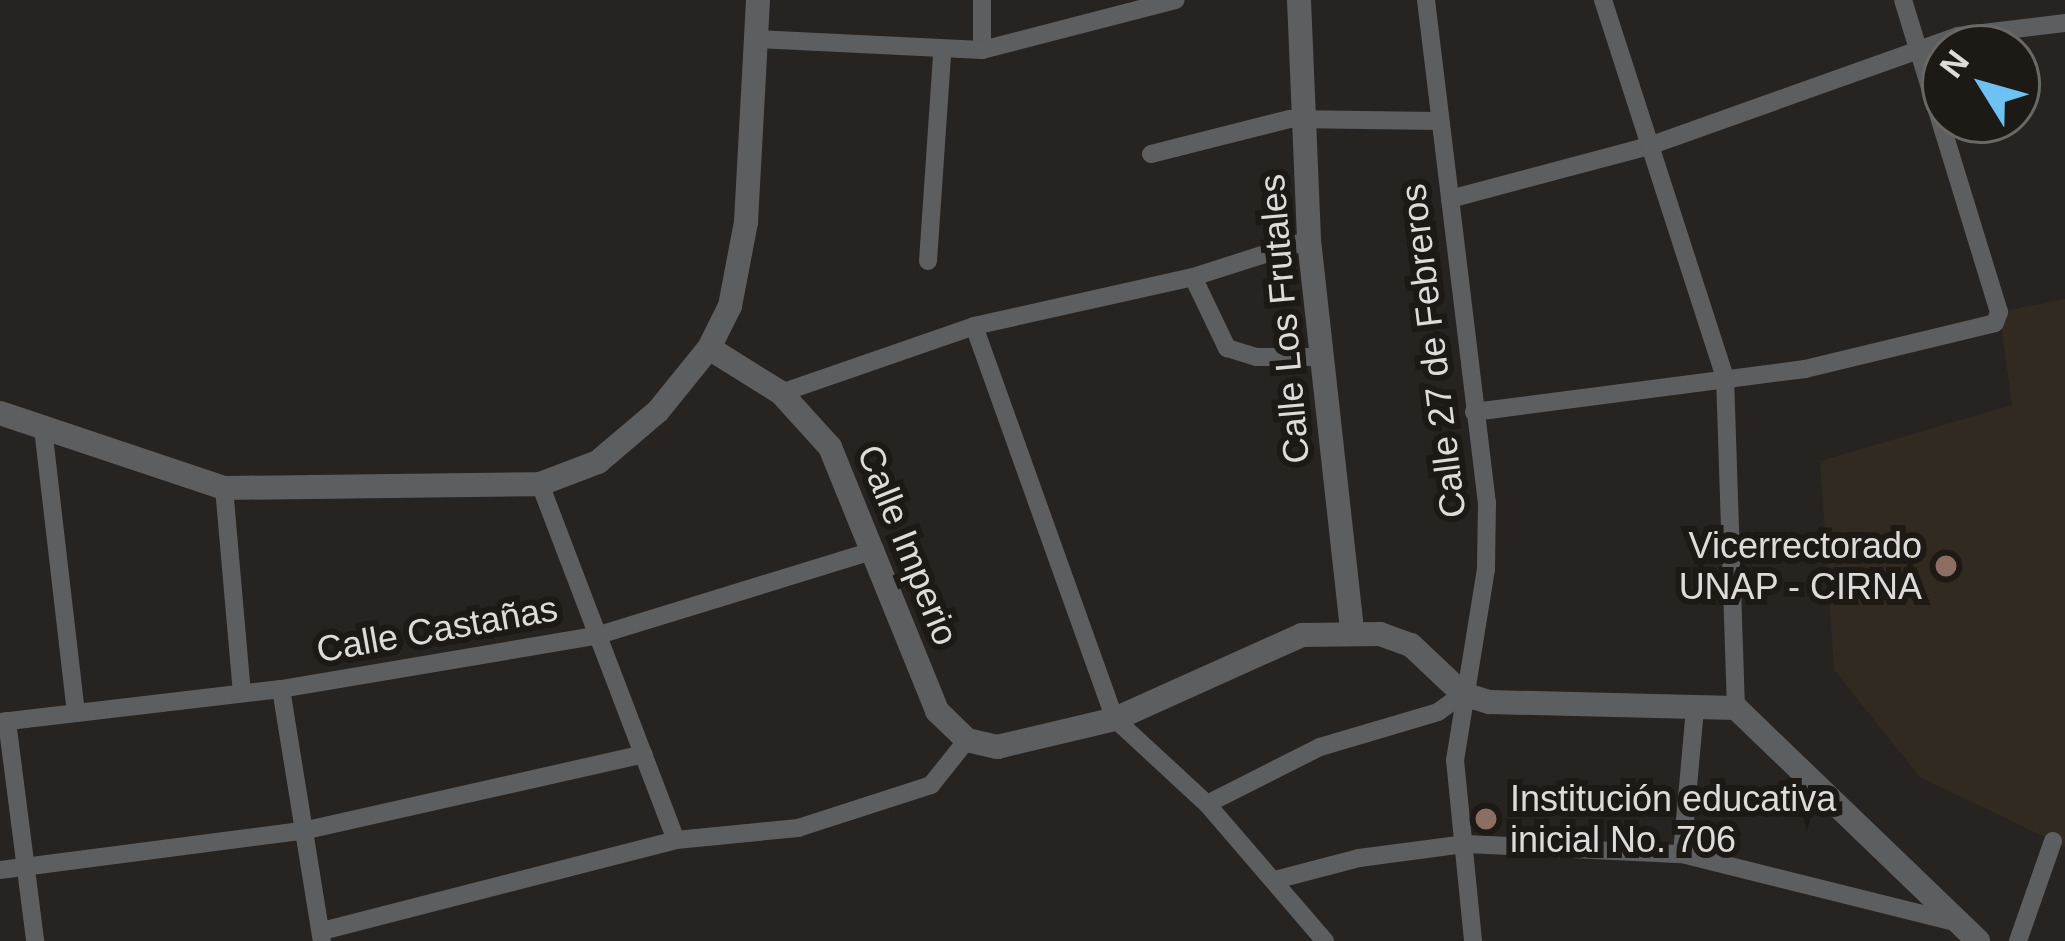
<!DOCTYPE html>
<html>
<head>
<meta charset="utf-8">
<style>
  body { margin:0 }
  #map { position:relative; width:2065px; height:941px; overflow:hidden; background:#262320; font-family:Helvetica,sans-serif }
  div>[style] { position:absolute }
  .built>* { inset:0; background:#312a21 }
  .minor>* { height:18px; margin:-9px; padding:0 9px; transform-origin:9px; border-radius:9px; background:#5d5e60 }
  .tertiary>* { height:24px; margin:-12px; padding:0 12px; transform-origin:12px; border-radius:12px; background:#5d5e60 }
  .dots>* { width:33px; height:33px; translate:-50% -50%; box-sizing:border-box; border:6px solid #1d1a16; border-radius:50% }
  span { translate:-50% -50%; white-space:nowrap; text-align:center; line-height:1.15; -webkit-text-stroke:12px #1d1a16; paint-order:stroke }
  .street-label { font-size:36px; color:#dedcda }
  .poi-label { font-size:36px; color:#dedcda }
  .right { translate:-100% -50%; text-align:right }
  .left { translate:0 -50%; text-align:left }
  .north { position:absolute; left:1921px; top:24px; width:120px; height:120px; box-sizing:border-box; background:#1d1a16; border:3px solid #6a6864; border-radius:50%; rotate:307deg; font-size:33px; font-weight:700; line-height:48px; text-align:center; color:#dedcda }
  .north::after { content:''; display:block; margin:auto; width:42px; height:54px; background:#6dc2f3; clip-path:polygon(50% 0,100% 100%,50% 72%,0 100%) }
</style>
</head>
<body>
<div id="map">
  <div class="built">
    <div style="clip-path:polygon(2065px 299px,2065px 847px,1920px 777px,1834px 670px,1820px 461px,2012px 405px,1999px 312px)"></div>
  </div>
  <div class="minor">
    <div style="left:982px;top:0;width:50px;rotate:90deg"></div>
    <div style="left:1426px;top:0;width:507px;rotate:83.09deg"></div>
    <div style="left:1487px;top:503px;width:66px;rotate:90.9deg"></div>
    <div style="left:1486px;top:569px;width:193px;rotate:99.2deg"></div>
    <div style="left:1455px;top:760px;width:182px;rotate:84.3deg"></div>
    <div style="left:1603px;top:0;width:396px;rotate:72.1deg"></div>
    <div style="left:1725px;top:377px;width:331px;rotate:88.1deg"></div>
    <div style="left:756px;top:39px;width:226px;rotate:2.8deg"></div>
    <div style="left:982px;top:50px;width:200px;rotate:-14.5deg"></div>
    <div style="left:1151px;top:154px;width:142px;rotate:-14.2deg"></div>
    <div style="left:1289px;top:119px;width:149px;rotate:0.8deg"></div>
    <div style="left:1450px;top:199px;width:206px;rotate:-14.9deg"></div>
    <div style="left:1649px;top:146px;width:328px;rotate:-19.6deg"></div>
    <div style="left:1958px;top:36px;width:108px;rotate:-6.9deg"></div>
    <div style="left:928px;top:261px;width:208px;rotate:-86.1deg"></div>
    <div style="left:1193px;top:277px;width:79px;rotate:64.4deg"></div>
    <div style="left:1227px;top:348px;width:31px;rotate:17deg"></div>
    <div style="left:1257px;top:357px;width:63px"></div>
    <div style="left:974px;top:326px;width:418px;rotate:70.3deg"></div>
    <div style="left:1115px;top:719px;width:125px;rotate:42.7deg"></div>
    <div style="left:1207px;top:804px;width:181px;rotate:49.3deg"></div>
    <div style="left:781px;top:393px;width:204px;rotate:-19.1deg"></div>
    <div style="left:974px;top:326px;width:224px;rotate:-12.6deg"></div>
    <div style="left:1193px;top:277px;width:122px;rotate:-17.7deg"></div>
    <div style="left:1474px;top:412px;width:334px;rotate:-7.4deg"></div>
    <div style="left:1805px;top:369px;width:195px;rotate:-13.6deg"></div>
    <div style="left:1995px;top:323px;width:12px;rotate:-70deg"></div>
    <div style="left:1999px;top:312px;width:326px;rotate:-107.1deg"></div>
    <div style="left:43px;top:428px;width:287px;rotate:83.4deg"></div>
    <div style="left:540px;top:484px;width:381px;rotate:69.1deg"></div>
    <div style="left:224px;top:488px;width:206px;rotate:85deg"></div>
    <div style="left:281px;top:689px;width:255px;rotate:80.8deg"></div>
    <div style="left:7px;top:721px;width:222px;rotate:82.7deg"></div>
    <div style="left:0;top:722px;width:283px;rotate:-6.7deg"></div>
    <div style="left:281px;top:689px;width:323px;rotate:-9.6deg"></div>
    <div style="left:599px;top:635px;width:289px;rotate:-17.1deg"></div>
    <div style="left:1207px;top:804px;width:127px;rotate:-26.8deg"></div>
    <div style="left:1320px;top:747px;width:123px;rotate:-16.5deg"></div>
    <div style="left:1438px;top:712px;width:31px;rotate:-36deg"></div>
    <div style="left:1682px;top:854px;width:147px;rotate:-84.9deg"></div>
    <div style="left:0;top:870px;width:310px;rotate:-7.4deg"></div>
    <div style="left:307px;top:830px;width:345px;rotate:-12.7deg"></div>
    <div style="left:1275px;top:880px;width:87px;rotate:-14.7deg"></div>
    <div style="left:1359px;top:858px;width:108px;rotate:-7.5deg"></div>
    <div style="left:1466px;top:844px;width:216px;rotate:2.7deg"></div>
    <div style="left:1682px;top:854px;width:281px;rotate:14deg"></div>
    <div style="left:322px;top:931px;width:366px;rotate:-14.4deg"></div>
    <div style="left:676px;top:840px;width:123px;rotate:-5.6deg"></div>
    <div style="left:798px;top:828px;width:140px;rotate:-17.9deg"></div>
    <div style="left:931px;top:785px;width:58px;rotate:-51.3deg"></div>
    <div style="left:2018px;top:941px;width:106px;rotate:-70.7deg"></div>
  </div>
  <div class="tertiary">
    <div style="left:1299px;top:0;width:240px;rotate:87.6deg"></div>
    <div style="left:1309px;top:240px;width:392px;rotate:83.7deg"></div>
    <div style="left:709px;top:348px;width:85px;rotate:32deg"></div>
    <div style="left:781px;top:393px;width:73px;rotate:47.8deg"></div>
    <div style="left:830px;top:447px;width:285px;rotate:67.9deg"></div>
    <div style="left:937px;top:711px;width:42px;rotate:44deg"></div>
    <div style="left:967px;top:740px;width:31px;rotate:13deg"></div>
    <div style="left:997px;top:747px;width:121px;rotate:-13.3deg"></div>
    <div style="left:1115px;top:719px;width:205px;rotate:-24.2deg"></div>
    <div style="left:1302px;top:635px;width:78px;rotate:-0.7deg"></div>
    <div style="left:1380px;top:634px;width:33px;rotate:20deg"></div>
    <div style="left:1411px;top:645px;width:71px;rotate:43.3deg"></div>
    <div style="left:1463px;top:694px;width:28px;rotate:17deg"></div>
    <div style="left:1490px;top:702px;width:246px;rotate:1.4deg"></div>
    <div style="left:1736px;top:708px;width:336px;rotate:43.9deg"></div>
    <div style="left:0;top:413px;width:236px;rotate:18.5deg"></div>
    <div style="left:224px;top:488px;width:316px;rotate:-0.7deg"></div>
    <div style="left:540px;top:484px;width:62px;rotate:-20.8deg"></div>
    <div style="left:598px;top:462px;width:79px;rotate:-40.4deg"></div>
    <div style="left:658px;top:411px;width:81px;rotate:-51deg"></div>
    <div style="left:709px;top:348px;width:47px;rotate:-63.4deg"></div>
    <div style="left:730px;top:306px;width:86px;rotate:-79.2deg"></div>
    <div style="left:746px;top:222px;width:222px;rotate:-86.9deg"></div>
  </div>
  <div class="dots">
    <div style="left:1946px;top:566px;background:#8d6e63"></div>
    <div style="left:1486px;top:819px;background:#8d6e63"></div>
  </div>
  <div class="street-label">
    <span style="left:1284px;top:319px;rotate:-95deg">Calle Los Frutales</span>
    <span style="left:1433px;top:351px;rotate:-97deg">Calle 27 de Febreros</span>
    <span style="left:908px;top:545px;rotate:68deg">Calle Imperio</span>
    <span style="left:437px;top:629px;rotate:-10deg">Calle Castañas</span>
  </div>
  <div class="poi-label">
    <span class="right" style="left:1922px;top:566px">Vicerrectorado<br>UNAP - CIRNA</span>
    <span class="left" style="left:1510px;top:819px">Institución educativa<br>inicial No. 706</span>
  </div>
  <div class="north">N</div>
</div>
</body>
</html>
